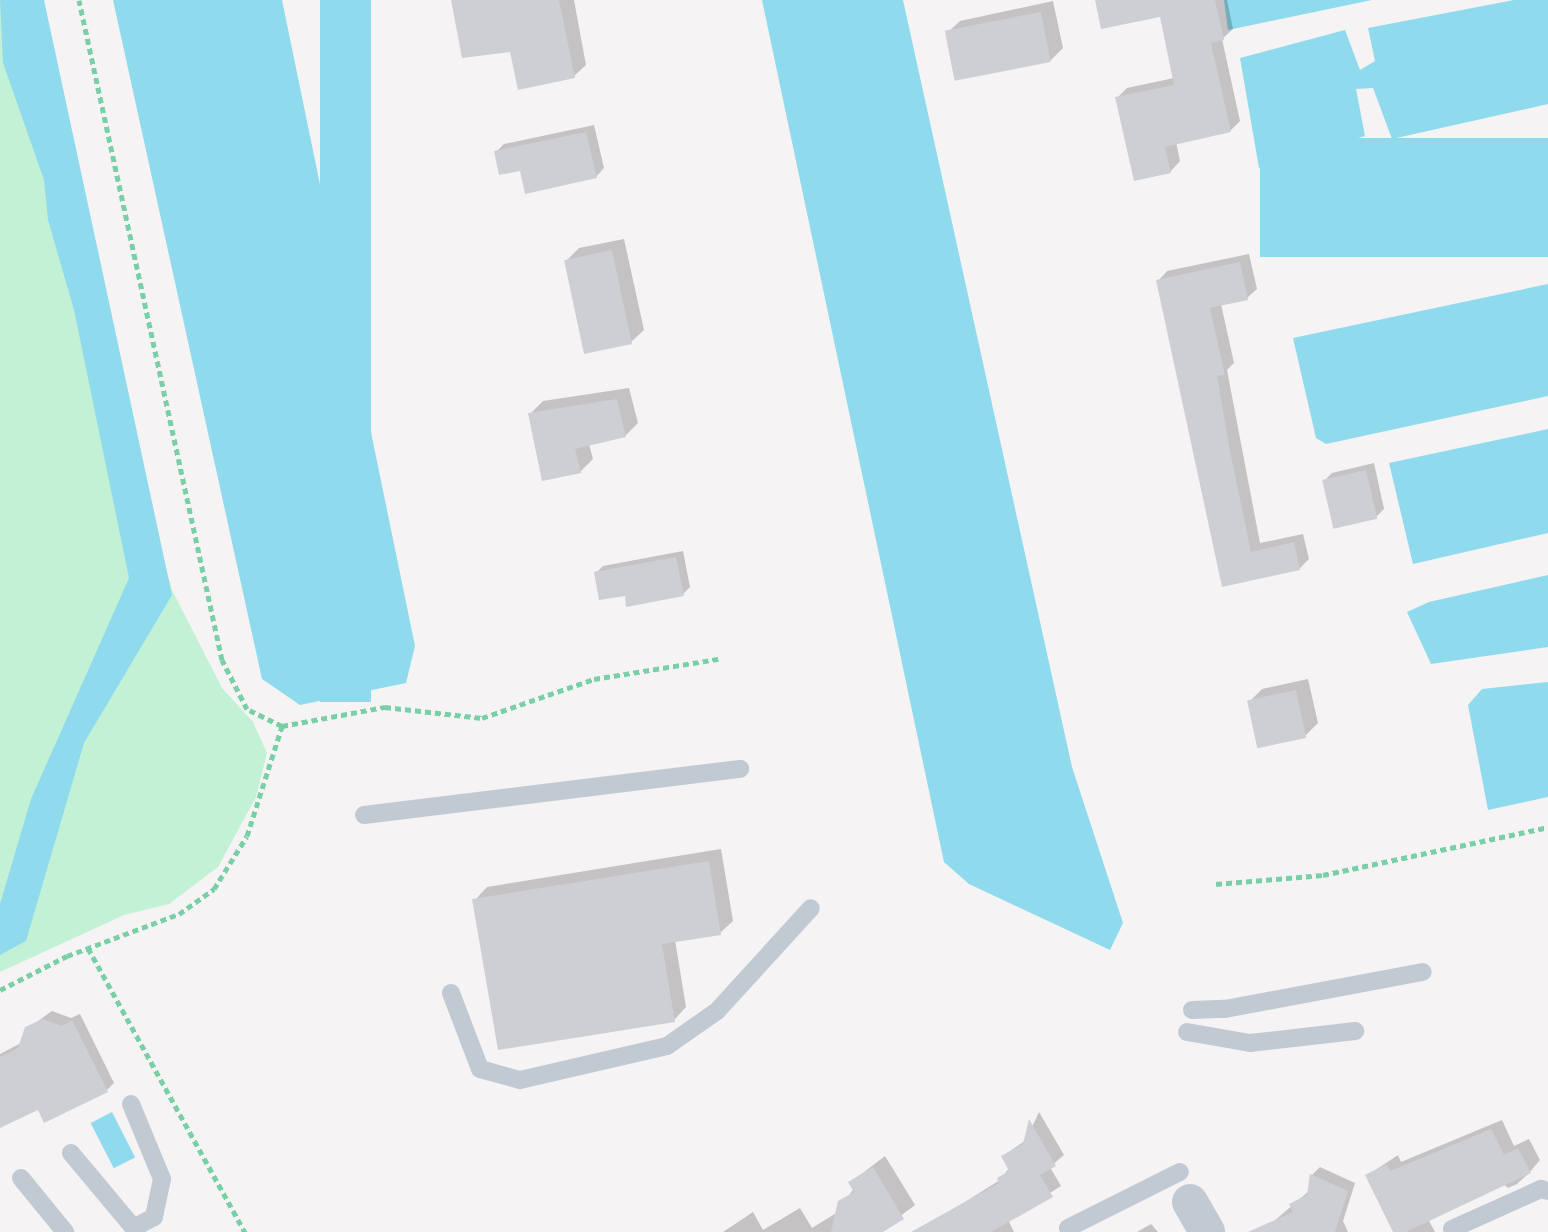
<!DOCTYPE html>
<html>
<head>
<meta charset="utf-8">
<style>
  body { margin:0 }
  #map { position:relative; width:1548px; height:1232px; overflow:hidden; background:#f5f3f3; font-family:Inter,sans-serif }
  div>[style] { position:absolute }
  .green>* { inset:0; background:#c3f1d5 }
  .water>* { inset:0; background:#90daee; transform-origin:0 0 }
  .shadow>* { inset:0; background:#0003 }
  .building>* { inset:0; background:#cdcfd5; transform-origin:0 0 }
  .path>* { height:5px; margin-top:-2.5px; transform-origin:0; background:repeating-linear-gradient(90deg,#7ad0a6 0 6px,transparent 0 10px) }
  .lane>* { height:18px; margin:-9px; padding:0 9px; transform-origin:9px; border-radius:9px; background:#c1cad2 }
  .street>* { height:36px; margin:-18px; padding:0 18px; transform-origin:18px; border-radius:18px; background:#c1cad2 }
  span { translate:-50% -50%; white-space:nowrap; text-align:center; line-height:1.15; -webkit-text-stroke:6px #fff; paint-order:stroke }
</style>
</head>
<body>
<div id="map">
  <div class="green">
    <div style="clip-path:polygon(0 0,172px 590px,222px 688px,253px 722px,267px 753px,256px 797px,218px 867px,169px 904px,124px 915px,0 972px)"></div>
  </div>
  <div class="water">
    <div style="clip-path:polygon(0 0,44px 0,172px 595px,84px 743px,26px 941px,0 955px,0 904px,31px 799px,129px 578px,74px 310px,48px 220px,44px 180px,3px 63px)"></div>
    <div style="clip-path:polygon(113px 0,282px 0,415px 646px,406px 683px,300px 705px,262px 679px)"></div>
    <div style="left:320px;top:0;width:51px;height:702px"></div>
    <div style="clip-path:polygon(762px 0,903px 0,1072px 767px,1123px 923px,1110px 950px,969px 884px,944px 862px)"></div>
    <div style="clip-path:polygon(1224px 0,1372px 0,1228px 30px)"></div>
    <div style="clip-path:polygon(1514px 0,1548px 0,1548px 104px,1392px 139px,1373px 88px,1356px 89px,1365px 136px,1259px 168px,1240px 58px,1345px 30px,1360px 70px,1375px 61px,1368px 28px)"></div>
    <div style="left:1548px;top:138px;width:119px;height:288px;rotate:90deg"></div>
    <div style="clip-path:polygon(1548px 284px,1548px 396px,1326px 444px,1316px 438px,1293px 338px)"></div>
    <div style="clip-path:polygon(1548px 429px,1548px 533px,1413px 564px,1389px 463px)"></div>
    <div style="clip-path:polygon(1548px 575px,1548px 647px,1431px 664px,1407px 612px,1429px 602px)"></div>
    <div style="clip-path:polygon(1548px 682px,1548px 797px,1488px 810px,1468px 705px,1482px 689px)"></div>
    <div style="left:112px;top:1112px;width:51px;height:24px;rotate:63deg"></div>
  </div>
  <div class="shadow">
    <div style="clip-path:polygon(453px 0,574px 0,586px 65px,574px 76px,512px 50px)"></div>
    <div style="clip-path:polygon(1097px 0,1227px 0,1233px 29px,1222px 39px,1240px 121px,1230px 131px,1176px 142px,1180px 161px,1170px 172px,1117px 98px,1127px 88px,1174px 78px,1161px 15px)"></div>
    <div style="clip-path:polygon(1053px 1px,1063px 48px,1050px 61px,947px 33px,960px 21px)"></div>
    <div style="clip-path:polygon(594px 125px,604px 168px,596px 177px,522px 168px,496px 152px,504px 144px)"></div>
    <div style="clip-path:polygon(624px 239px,644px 330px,631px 342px,566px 261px,579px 248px)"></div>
    <div style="clip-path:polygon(1249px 254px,1257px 289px,1247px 298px,1221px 304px,1234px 363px,1227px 370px,1260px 543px,1303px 534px,1309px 559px,1299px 569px,1224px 585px,1158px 281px,1167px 271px)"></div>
    <div style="clip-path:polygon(629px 388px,638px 423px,625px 436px,589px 444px,593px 459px,580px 472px,530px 414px,543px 401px)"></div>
    <div style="clip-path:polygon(1374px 463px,1384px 509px,1376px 517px,1324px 481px,1332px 473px)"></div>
    <div style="clip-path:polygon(683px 551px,690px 587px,683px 594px,626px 593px,596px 573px,603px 566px)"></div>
    <div style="clip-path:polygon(1308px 679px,1318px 723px,1305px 736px,1249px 702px,1262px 689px)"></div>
    <div style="clip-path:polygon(721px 849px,733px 921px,720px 933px,675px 940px,686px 1007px,674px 1020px,475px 900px,487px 887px)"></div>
    <div style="clip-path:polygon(52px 1011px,71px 1018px,80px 1014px,114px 1083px,106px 1091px,38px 1107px,0 1126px,0 1054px,21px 1043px,27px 1029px)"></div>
    <div style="clip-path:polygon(1039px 1112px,1064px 1155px,1050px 1167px,1061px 1186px,1008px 1220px,1014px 1232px,950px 1232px,941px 1217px,1000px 1180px,1010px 1167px,1003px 1156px,1026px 1140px)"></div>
    <div style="clip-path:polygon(1502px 1120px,1514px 1146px,1529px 1139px,1540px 1160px,1528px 1174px,1517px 1184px,1508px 1188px,1501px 1182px,1428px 1219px,1435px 1232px,1395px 1232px,1368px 1175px,1398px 1155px,1401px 1162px)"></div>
    <div style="clip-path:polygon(885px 1156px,915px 1205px,879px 1232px,723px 1232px,753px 1212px,763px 1230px,800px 1208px,812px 1228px,838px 1212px,854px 1188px,851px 1182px)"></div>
    <div style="clip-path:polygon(1320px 1167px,1355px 1183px,1343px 1221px,1348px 1232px,1298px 1232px,1273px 1222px,1309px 1191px,1312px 1175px)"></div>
    <div style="clip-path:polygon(1151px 1224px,1158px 1232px,1137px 1232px)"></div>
  </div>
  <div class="building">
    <div style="clip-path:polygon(451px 0,559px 0,575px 78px,518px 90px,510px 52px,462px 58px)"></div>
    <div style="clip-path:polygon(1095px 0,1215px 0,1224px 40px,1211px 43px,1231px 132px,1165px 147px,1171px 173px,1134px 181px,1115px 97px,1174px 85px,1160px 17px,1101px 29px)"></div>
    <div style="left:1041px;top:12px;width:51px;height:98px;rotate:79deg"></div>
    <div style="clip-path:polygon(586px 132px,597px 178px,525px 194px,520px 171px,499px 175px,494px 151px)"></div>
    <div style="left:612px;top:250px;width:96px;height:49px;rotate:78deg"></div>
    <div style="clip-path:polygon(1240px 262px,1248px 300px,1210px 308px,1225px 375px,1217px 376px,1230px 451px,1251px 552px,1294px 542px,1300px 570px,1222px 587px,1156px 280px)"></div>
    <div style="clip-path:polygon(617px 399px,626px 437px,575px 449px,581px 473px,542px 481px,528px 413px)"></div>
    <div style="left:1366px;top:470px;width:50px;height:45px;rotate:77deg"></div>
    <div style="clip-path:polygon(676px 557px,684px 596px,626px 607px,625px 596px,599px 600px,594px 572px)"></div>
    <div style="left:1296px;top:690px;width:49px;height:50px;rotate:78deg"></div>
    <div style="clip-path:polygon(709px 861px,721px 935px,662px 944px,675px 1022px,498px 1050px,472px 899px)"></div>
    <div style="clip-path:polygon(43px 1019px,62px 1026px,72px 1020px,108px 1092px,44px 1123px,38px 1110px,0 1128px,0 1057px,18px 1048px,25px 1027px)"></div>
    <div style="clip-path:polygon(1029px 1119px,1056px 1166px,1040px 1175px,1053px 1197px,991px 1232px,911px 1232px,999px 1183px,997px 1178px,1009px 1171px,1001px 1156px,1023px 1144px)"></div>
    <div style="clip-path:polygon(1491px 1129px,1504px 1155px,1518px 1148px,1531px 1173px,1406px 1232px,1393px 1232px,1365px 1175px,1387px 1164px,1390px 1171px)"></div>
    <div style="clip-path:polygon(873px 1167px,904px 1219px,883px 1232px,831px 1232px,838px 1201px,854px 1192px,848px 1182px)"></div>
    <div style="clip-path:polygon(1310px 1174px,1348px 1191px,1335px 1232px,1248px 1232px,1293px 1212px,1289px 1204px,1307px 1195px)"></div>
  </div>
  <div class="path">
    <div style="left:282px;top:726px;width:105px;rotate:-10.5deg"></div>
    <div style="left:385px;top:707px;width:98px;rotate:6.5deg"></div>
    <div style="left:482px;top:718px;width:119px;rotate:-19.2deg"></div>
    <div style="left:594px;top:679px;width:126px;rotate:-9.2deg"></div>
    <div style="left:1216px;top:884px;width:107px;rotate:-4.8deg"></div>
    <div style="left:1323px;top:875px;width:230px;rotate:-12deg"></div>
    <div style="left:88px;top:948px;width:325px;rotate:61.1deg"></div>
    <div style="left:0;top:990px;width:75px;rotate:-26.9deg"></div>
    <div style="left:67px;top:956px;width:120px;rotate:-20.6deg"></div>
    <div style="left:179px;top:914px;width:43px;rotate:-35.5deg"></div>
    <div style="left:214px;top:889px;width:62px;rotate:-58.1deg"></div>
    <div style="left:247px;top:836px;width:115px;rotate:-72.3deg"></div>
    <div style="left:282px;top:726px;width:39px;rotate:-154deg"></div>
    <div style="left:247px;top:709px;width:55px;rotate:-117deg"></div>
    <div style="left:222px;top:660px;width:675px;rotate:-102.23deg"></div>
  </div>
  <div class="lane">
    <div style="left:364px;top:815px;width:379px;rotate:-7deg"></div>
    <div style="left:451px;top:993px;width:81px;rotate:69.1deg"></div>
    <div style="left:480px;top:1069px;width:41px;rotate:15.4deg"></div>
    <div style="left:520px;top:1080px;width:151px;rotate:-13deg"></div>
    <div style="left:667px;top:1046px;width:61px;rotate:-35deg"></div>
    <div style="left:717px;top:1011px;width:139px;rotate:-47.6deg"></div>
    <div style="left:1192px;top:1010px;width:33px;rotate:-2deg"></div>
    <div style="left:1225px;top:1009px;width:201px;rotate:-10.6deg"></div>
    <div style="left:1187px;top:1032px;width:64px;rotate:9.9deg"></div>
    <div style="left:1250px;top:1043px;width:106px;rotate:-6.5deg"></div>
    <div style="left:131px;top:1104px;width:81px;rotate:67.5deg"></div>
    <div style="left:162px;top:1179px;width:39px;rotate:102deg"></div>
    <div style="left:154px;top:1217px;width:21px;rotate:152deg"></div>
    <div style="left:71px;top:1153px;width:103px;rotate:50.1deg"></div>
    <div style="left:21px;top:1178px;width:70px;rotate:50.8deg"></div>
    <div style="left:1068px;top:1228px;width:125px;rotate:-26.6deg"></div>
    <div style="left:1452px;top:1229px;width:98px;rotate:-24.2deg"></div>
    <div style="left:1541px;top:1189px;width:7px;rotate:16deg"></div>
  </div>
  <div class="street">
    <div style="left:1190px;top:1202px;width:34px;rotate:60deg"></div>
  </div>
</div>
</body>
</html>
